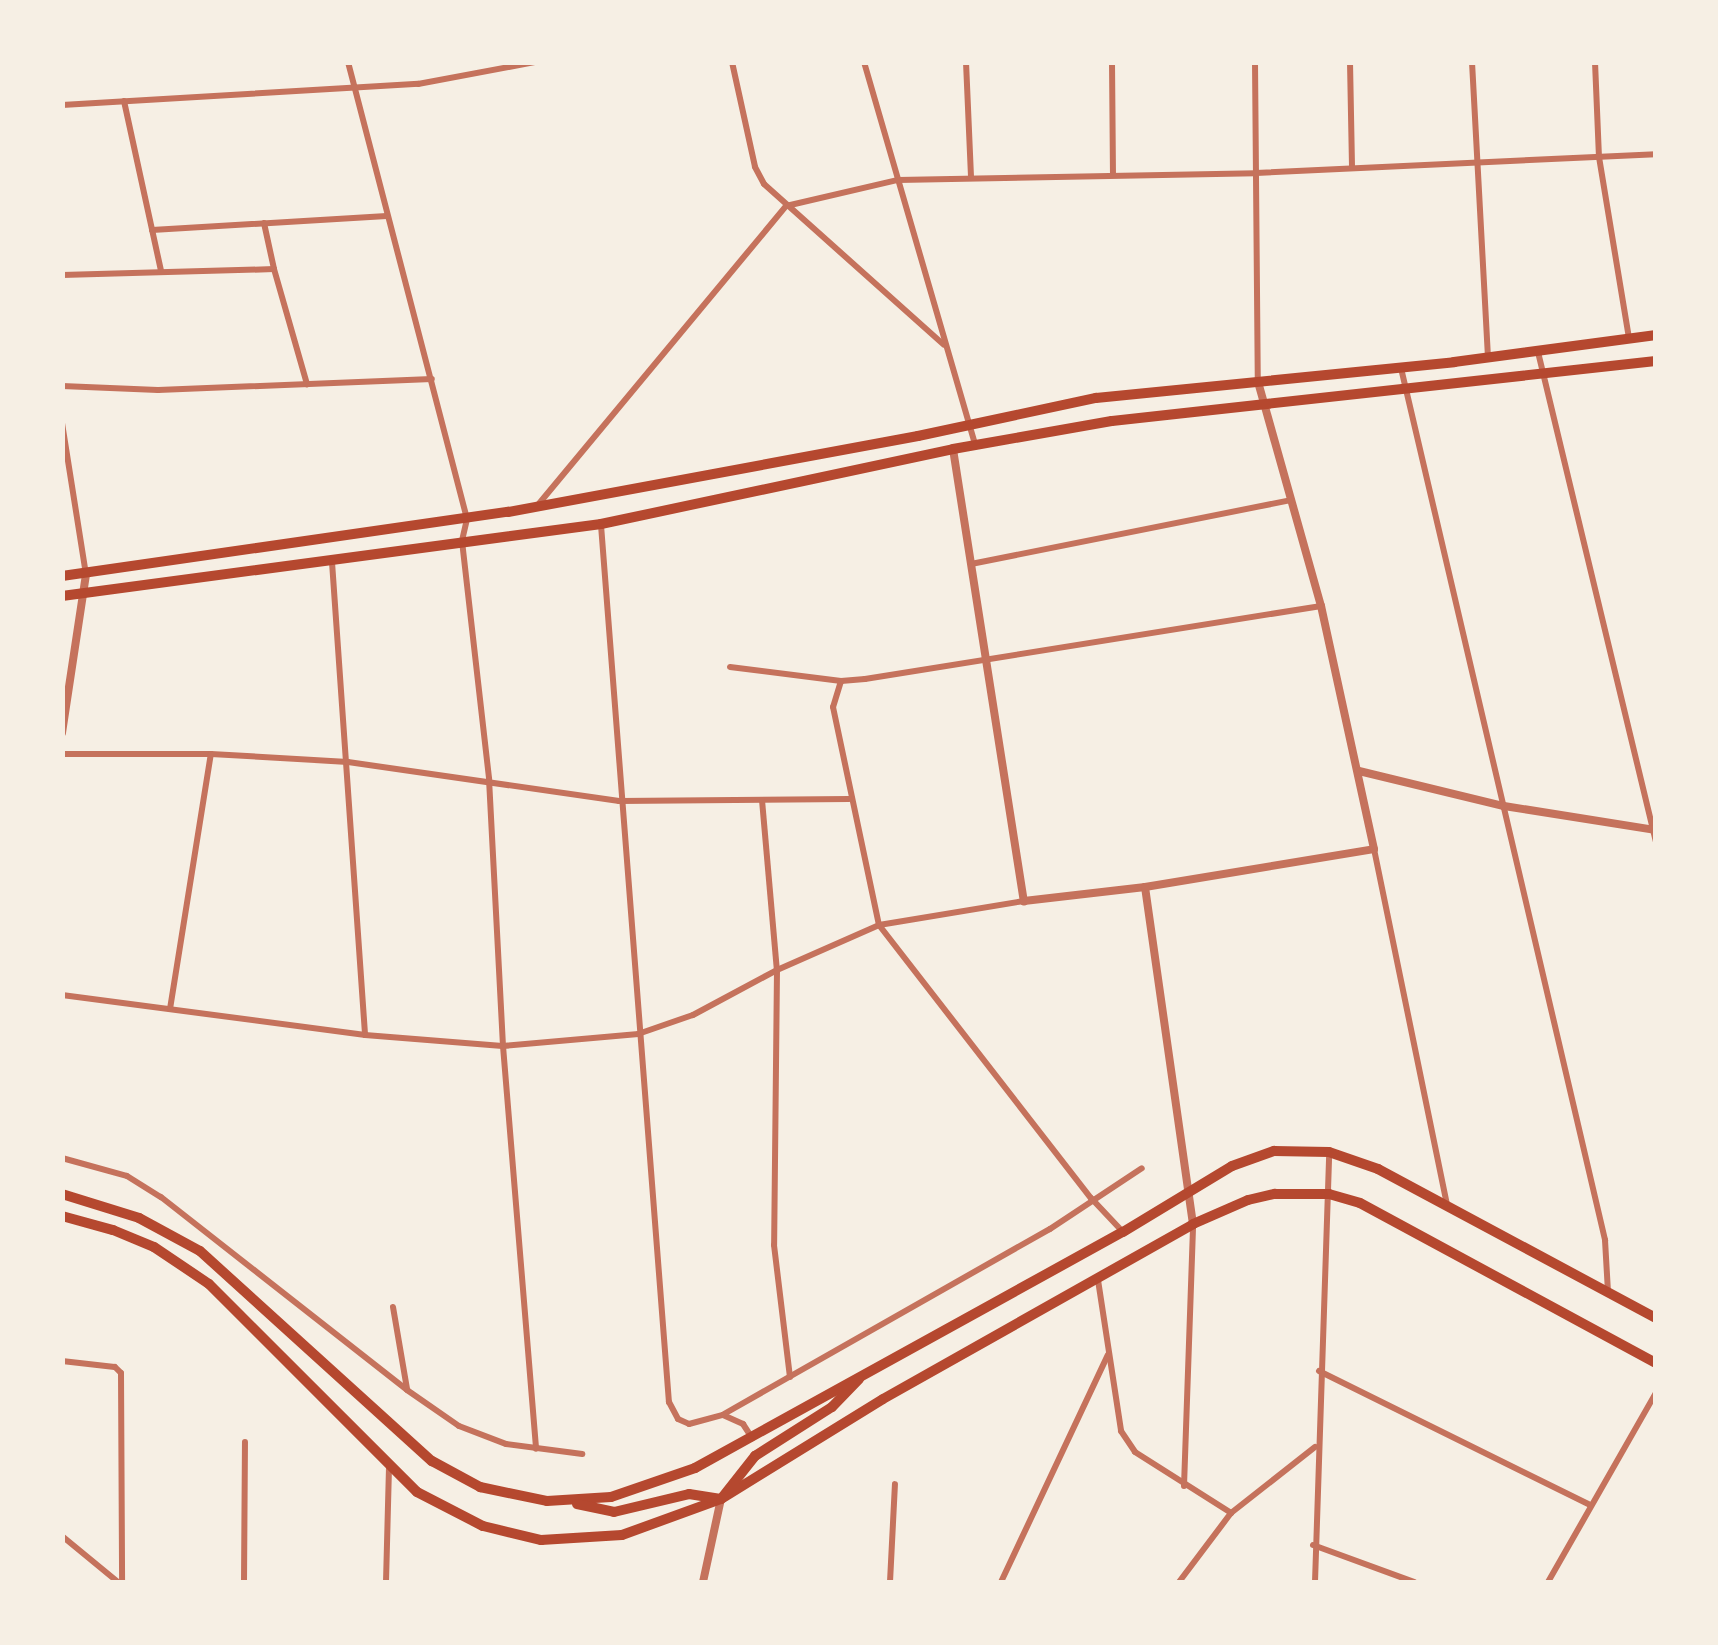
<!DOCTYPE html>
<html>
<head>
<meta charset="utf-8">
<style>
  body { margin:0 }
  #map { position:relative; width:1718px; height:1645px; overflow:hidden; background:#f6efe4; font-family:"Sofia Sans Condensed",sans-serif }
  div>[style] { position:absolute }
  .minor>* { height:6px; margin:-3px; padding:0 3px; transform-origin:3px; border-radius:3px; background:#c5725c }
  .tertiary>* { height:8px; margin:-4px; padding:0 4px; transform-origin:4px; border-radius:4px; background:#c5725c }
  .trunk>* { height:10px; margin:-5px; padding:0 5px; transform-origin:5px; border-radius:5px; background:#b5482f }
  span { translate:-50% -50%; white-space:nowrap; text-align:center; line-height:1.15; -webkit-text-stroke:8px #f6efe4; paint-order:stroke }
  .frame { position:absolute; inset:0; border:65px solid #f6efe4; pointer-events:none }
</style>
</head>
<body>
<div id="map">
  <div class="minor">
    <div style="left:348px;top:62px;width:472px;rotate:75.4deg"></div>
    <div style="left:467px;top:519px;width:23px;rotate:103deg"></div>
    <div style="left:462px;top:541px;width:240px;rotate:83.5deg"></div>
    <div style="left:489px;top:779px;width:267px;rotate:87deg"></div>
    <div style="left:503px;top:1046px;width:404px;rotate:85.3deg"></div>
    <div style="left:732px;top:62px;width:107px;rotate:77.6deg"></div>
    <div style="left:755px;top:167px;width:19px;rotate:62deg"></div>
    <div style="left:764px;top:184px;width:241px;rotate:41.8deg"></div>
    <div style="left:864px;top:62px;width:399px;rotate:73.8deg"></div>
    <div style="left:966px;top:62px;width:116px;rotate:87.5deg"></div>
    <div style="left:1112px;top:62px;width:113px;rotate:89.5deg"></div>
    <div style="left:1255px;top:62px;width:319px;rotate:89.5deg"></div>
    <div style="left:1350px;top:62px;width:106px;rotate:88.9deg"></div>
    <div style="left:1472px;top:62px;width:296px;rotate:86.9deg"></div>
    <div style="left:1595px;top:62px;width:95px;rotate:87.6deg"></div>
    <div style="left:1599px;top:157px;width:184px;rotate:80.6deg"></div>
    <div style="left:124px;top:101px;width:174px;rotate:77.7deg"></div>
    <div style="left:62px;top:105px;width:357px;rotate:-3.4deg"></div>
    <div style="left:418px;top:84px;width:120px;rotate:-10.6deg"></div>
    <div style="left:264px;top:223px;width:47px;rotate:77.7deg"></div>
    <div style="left:152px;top:230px;width:235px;rotate:-3.4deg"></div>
    <div style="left:62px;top:275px;width:212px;rotate:-1.6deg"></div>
    <div style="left:274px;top:269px;width:120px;rotate:74deg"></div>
    <div style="left:1538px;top:352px;width:504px;rotate:76.46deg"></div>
    <div style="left:1401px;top:368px;width:896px;rotate:76.83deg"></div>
    <div style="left:1605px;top:1240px;width:52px;rotate:86.7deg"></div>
    <div style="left:62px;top:386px;width:96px;rotate:2.4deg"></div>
    <div style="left:158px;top:390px;width:274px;rotate:-2.3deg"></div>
    <div style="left:62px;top:423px;width:154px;rotate:81deg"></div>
    <div style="left:537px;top:506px;width:390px;rotate:-50.3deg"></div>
    <div style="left:786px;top:206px;width:115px;rotate:-13.1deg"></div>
    <div style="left:898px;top:180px;width:358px;rotate:-1.1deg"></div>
    <div style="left:1256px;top:173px;width:400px;rotate:-2.7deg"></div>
    <div style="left:601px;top:525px;width:880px;rotate:85.57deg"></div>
    <div style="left:669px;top:1402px;width:19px;rotate:62deg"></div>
    <div style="left:678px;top:1419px;width:12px;rotate:24deg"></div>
    <div style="left:689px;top:1424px;width:35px;rotate:-15deg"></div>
    <div style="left:723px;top:1415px;width:22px;rotate:24deg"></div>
    <div style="left:743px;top:1424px;width:17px;rotate:57deg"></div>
    <div style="left:332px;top:562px;width:474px;rotate:86deg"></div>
    <div style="left:971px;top:564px;width:326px;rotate:-11.3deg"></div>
    <div style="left:730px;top:667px;width:112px;rotate:7.2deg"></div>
    <div style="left:841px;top:681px;width:24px;rotate:-5deg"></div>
    <div style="left:865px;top:679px;width:462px;rotate:-9.1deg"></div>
    <div style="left:841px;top:681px;width:27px;rotate:107deg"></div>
    <div style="left:833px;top:707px;width:223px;rotate:78.1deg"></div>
    <div style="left:879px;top:925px;width:346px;rotate:52.2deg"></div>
    <div style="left:1091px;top:1198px;width:47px;rotate:46.7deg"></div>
    <div style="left:62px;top:754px;width:149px"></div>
    <div style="left:211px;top:754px;width:137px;rotate:3.3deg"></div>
    <div style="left:348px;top:762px;width:274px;rotate:8.2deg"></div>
    <div style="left:619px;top:801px;width:230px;rotate:-0.5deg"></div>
    <div style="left:762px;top:800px;width:171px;rotate:85deg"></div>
    <div style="left:777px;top:970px;width:275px;rotate:90.6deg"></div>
    <div style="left:774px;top:1245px;width:133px;rotate:83.1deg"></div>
    <div style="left:1374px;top:849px;width:362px;rotate:78.4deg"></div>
    <div style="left:62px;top:995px;width:306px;rotate:7.5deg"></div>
    <div style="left:365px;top:1035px;width:138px;rotate:4.6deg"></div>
    <div style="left:503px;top:1046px;width:136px;rotate:-5.1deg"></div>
    <div style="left:638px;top:1034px;width:58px;rotate:-19.1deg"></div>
    <div style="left:693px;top:1015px;width:95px;rotate:-28.2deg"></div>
    <div style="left:777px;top:970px;width:111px;rotate:-23.8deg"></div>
    <div style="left:879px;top:925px;width:147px;rotate:-9.4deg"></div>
    <div style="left:170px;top:1009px;width:258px;rotate:-80.9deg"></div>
    <div style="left:62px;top:1158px;width:67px;rotate:15.5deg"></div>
    <div style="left:127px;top:1176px;width:40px;rotate:32deg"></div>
    <div style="left:161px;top:1197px;width:313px;rotate:38.1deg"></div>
    <div style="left:407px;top:1390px;width:63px;rotate:34.7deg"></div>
    <div style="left:459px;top:1426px;width:50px;rotate:21deg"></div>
    <div style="left:506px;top:1444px;width:77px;rotate:7.5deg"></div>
    <div style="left:1098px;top:1280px;width:153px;rotate:81.3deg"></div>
    <div style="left:1121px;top:1431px;width:25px;rotate:56deg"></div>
    <div style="left:1135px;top:1452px;width:114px;rotate:32.4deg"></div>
    <div style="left:393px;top:1307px;width:83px;rotate:80.3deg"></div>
    <div style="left:62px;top:1361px;width:53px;rotate:6.5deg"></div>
    <div style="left:115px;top:1367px;width:8px;rotate:45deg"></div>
    <div style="left:121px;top:1373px;width:209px;rotate:89.7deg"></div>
    <div style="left:1319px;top:1371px;width:302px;rotate:26.3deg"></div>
    <div style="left:724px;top:1414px;width:375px;rotate:-29.6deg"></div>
    <div style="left:1050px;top:1229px;width:110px;rotate:-33.5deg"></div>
    <div style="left:1184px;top:1486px;width:260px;rotate:-88deg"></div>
    <div style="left:62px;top:1536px;width:72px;rotate:39.4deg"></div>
    <div style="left:1313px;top:1545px;width:108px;rotate:20.1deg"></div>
    <div style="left:244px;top:1582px;width:140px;rotate:-89.6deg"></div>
    <div style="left:386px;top:1582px;width:116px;rotate:-88.5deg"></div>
    <div style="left:890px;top:1582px;width:98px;rotate:-87.1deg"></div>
    <div style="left:1001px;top:1582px;width:251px;rotate:-64.8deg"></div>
    <div style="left:1179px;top:1582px;width:86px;rotate:-53deg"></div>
    <div style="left:1231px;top:1513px;width:107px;rotate:-38.2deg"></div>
    <div style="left:1315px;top:1582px;width:430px;rotate:-88.1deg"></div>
    <div style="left:1548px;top:1582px;width:218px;rotate:-60.3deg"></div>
  </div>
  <div class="tertiary">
    <div style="left:953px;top:449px;width:458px;rotate:81.1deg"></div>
    <div style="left:1024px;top:901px;width:122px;rotate:-6.6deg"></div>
    <div style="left:1145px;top:887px;width:232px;rotate:-9.4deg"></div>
    <div style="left:1374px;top:849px;width:249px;rotate:-102.3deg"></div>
    <div style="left:1321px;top:606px;width:233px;rotate:-105.7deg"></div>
    <div style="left:62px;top:733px;width:160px;rotate:-81.4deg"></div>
    <div style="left:1359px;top:771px;width:149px;rotate:13.6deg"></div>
    <div style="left:1504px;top:806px;width:154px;rotate:9deg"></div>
    <div style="left:1145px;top:887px;width:340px;rotate:81.9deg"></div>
    <div style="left:703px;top:1582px;width:85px;rotate:-77.8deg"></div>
  </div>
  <div class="trunk">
    <div style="left:62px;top:576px;width:451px;rotate:-8.2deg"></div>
    <div style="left:508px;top:512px;width:417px;rotate:-10.5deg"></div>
    <div style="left:918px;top:436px;width:182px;rotate:-12.1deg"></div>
    <div style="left:1096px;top:398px;width:360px;rotate:-5.7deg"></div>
    <div style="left:1454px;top:362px;width:204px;rotate:-7.6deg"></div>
    <div style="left:62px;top:596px;width:544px;rotate:-7.61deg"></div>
    <div style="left:601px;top:524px;width:360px;rotate:-12deg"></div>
    <div style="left:953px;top:449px;width:161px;rotate:-10deg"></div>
    <div style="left:1112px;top:421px;width:547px;rotate:-6.29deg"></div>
    <div style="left:62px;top:1194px;width:81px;rotate:17.3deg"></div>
    <div style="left:139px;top:1218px;width:69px;rotate:28.4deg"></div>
    <div style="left:200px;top:1251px;width:313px;rotate:42.2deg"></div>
    <div style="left:432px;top:1461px;width:55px;rotate:28.4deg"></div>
    <div style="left:480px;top:1487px;width:68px;rotate:11.8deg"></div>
    <div style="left:547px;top:1501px;width:64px;rotate:-3.6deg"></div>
    <div style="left:611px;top:1497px;width:89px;rotate:-19deg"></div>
    <div style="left:695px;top:1468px;width:489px;rotate:-28.9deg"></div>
    <div style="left:1123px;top:1232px;width:127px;rotate:-31.2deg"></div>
    <div style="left:1232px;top:1166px;width:45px;rotate:-19.7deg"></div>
    <div style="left:1274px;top:1151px;width:55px;rotate:1deg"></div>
    <div style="left:1329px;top:1152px;width:52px;rotate:19.1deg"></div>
    <div style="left:1378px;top:1169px;width:315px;rotate:28.2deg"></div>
    <div style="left:62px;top:1216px;width:53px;rotate:15.4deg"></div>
    <div style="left:113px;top:1230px;width:44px;rotate:22.5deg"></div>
    <div style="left:154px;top:1247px;width:66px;rotate:33.9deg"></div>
    <div style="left:209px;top:1284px;width:294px;rotate:45deg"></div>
    <div style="left:417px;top:1492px;width:74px;rotate:27.3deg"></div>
    <div style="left:483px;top:1526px;width:60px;rotate:13.6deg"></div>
    <div style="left:541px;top:1540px;width:81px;rotate:-3.5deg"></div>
    <div style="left:622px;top:1535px;width:105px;rotate:-20deg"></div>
    <div style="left:721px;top:1499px;width:190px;rotate:-31.7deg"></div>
    <div style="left:883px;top:1399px;width:356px;rotate:-29.4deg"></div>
    <div style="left:1193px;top:1224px;width:60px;rotate:-23.6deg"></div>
    <div style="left:1248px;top:1200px;width:28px;rotate:-13deg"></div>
    <div style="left:1275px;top:1194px;width:54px"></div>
    <div style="left:1329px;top:1194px;width:32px;rotate:16deg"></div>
    <div style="left:1360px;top:1203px;width:336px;rotate:28.4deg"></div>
    <div style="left:577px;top:1504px;width:38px;rotate:12deg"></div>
    <div style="left:614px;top:1512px;width:77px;rotate:-13.5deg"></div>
    <div style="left:689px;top:1494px;width:32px;rotate:9deg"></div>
    <div style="left:721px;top:1499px;width:55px;rotate:-51.7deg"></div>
    <div style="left:755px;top:1456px;width:91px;rotate:-32.5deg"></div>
    <div style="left:832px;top:1407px;width:39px;rotate:-46deg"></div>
  </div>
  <div class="frame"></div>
</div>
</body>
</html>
